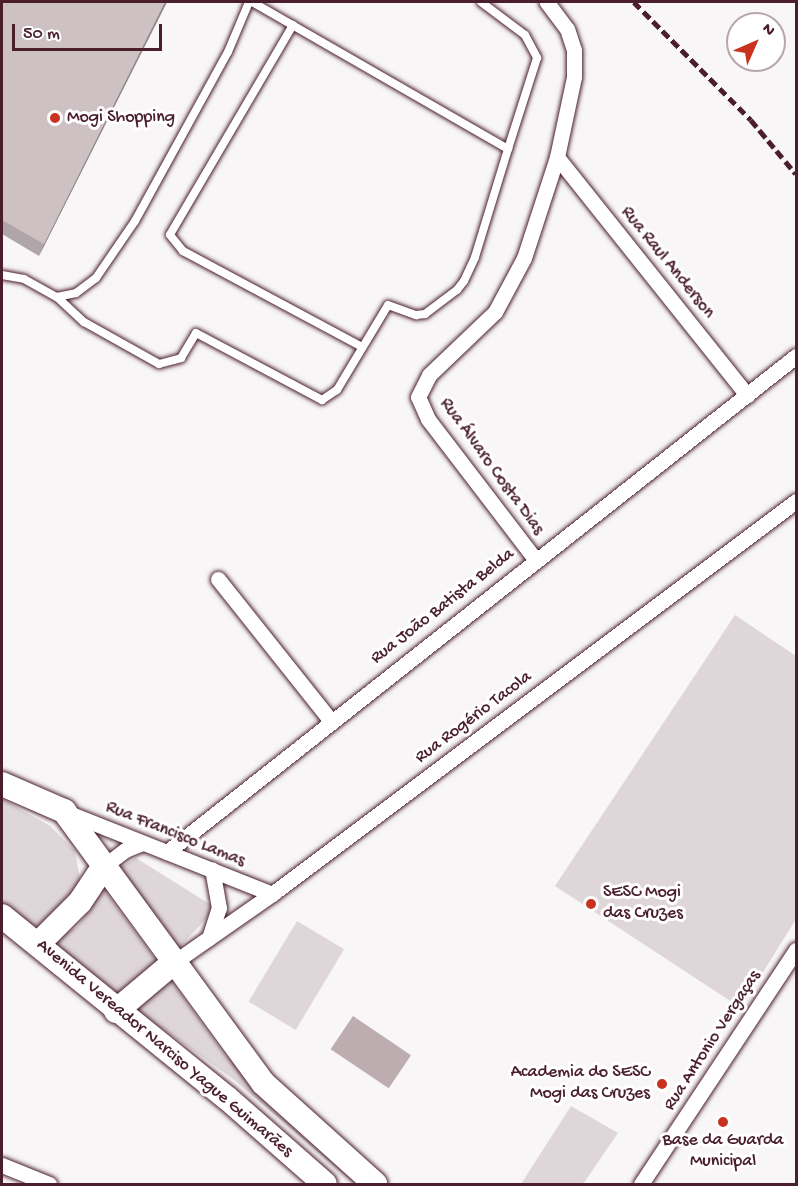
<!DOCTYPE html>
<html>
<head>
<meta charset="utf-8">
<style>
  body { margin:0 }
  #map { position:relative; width:798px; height:1186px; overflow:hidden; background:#f8f6f7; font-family:"Gochi Hand",sans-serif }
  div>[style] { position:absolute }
  .green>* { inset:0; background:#ded6d9; transform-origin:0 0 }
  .water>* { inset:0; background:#bdadb0; transform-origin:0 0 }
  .roads { filter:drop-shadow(0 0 2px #4a1f2b) drop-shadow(0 0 2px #4a1f2b) }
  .service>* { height:8px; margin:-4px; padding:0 4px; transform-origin:4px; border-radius:4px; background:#fff }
  .minor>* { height:15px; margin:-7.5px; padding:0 7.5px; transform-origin:7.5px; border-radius:7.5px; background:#fff }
  .primary>* { height:24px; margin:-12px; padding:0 12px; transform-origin:12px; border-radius:12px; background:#fff }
  .rail>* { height:4.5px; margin-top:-2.25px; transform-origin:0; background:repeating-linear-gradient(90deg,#4a1f2b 0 9px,transparent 0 13.5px) }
  .wall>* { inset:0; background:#b0a6a9 }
  .shaded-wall>* { inset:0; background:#908789 }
  .building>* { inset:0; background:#cdc1c4 }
  .dots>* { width:16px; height:16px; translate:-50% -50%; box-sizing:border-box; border:3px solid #fff; border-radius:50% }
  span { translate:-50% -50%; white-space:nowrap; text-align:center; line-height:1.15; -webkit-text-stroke:6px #fff; paint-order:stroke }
  .poi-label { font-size:18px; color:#4a1f2b }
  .left { translate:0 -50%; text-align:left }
  .right { translate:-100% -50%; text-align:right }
  .street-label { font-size:18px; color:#4a1f2b }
  .frame { position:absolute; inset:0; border:3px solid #4a1f2b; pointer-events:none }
  .north { position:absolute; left:726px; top:12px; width:60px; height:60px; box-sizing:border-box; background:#fff; border:2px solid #b7a5aa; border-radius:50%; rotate:45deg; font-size:16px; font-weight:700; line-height:24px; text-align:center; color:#4a1f2b }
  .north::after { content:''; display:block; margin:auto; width:21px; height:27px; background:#c8321e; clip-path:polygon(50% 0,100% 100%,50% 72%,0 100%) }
  .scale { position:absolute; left:12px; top:24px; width:150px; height:27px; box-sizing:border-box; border:3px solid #4a1f2b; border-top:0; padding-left:8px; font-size:18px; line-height:21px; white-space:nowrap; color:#4a1f2b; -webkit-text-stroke:4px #fff; paint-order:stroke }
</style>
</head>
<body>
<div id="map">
  <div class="green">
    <div style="clip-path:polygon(735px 615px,796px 656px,796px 919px,741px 1008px,555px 886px)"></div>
    <div style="clip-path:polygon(2px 799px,50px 826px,75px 851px,81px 885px,43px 926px,16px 923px,2px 912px)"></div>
    <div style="clip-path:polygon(136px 858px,216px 908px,176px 951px,114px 871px)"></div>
    <div style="clip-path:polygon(100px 884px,225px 1055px,368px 1184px,355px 1184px,233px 1079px,42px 943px,52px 941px,77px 927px,92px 907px)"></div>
    <div style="left:297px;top:921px;width:55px;height:94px;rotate:31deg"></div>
    <div style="clip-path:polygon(571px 1106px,618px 1133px,583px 1184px,521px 1184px)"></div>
  </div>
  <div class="water">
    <div style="left:353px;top:1016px;width:70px;height:40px;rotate:34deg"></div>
  </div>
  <div class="roads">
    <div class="service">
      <div style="left:481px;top:2px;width:55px;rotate:36.9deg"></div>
      <div style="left:525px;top:35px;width:26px;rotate:62deg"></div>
      <div style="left:537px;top:58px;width:96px;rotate:107.7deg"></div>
      <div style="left:293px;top:25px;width:243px;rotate:120.4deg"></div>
      <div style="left:170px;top:235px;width:21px;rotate:51deg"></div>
      <div style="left:183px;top:251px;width:203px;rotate:28.2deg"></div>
      <div style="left:2px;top:275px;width:22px;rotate:10deg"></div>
      <div style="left:24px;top:279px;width:38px;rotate:29deg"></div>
      <div style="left:57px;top:297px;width:19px;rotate:-12deg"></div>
      <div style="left:76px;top:293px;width:25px;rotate:-37deg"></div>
      <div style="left:96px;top:278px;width:69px;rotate:-55.6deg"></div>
      <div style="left:135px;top:221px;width:193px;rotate:-61.2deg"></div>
      <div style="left:228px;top:52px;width:54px;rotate:-67.2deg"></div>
      <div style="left:57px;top:297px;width:37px;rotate:43deg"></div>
      <div style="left:84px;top:322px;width:86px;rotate:29.2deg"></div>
      <div style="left:159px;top:364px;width:23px;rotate:-15deg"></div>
      <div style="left:181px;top:358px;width:29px;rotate:-59deg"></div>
      <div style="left:196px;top:333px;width:143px;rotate:28deg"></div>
      <div style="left:322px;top:400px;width:18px;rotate:-34deg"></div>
      <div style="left:337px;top:390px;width:99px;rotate:-59deg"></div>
      <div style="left:388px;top:305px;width:30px;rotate:20deg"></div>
      <div style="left:416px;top:315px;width:9px;rotate:-6deg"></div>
      <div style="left:425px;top:314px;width:40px;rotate:-37deg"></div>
      <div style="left:457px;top:290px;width:11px;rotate:-52deg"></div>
      <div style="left:464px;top:281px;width:26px;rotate:-65deg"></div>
      <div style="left:475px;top:257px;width:113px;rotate:-73deg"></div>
      <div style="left:508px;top:149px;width:295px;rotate:-150.1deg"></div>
    </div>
    <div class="minor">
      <div style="left:557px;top:157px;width:305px;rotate:51.4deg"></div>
      <div style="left:535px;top:559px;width:176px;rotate:-127.4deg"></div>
      <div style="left:428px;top:419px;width:24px;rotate:-114deg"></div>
      <div style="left:418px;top:397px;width:25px;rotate:-63deg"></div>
      <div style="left:429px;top:375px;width:91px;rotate:-43.7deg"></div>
      <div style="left:495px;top:312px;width:61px;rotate:-61.8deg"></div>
      <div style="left:524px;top:258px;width:106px;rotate:-71.9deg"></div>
      <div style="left:557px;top:157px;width:82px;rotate:-78deg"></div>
      <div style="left:574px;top:77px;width:27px;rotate:-90deg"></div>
      <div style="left:574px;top:50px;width:22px;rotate:-108deg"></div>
      <div style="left:567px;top:29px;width:34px;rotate:-127deg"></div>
      <div style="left:218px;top:579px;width:180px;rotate:51.5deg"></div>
      <div style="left:66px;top:812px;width:222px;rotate:21.7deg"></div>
      <div style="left:167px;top:852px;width:801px;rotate:-38.26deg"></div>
      <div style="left:104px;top:866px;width:26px;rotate:-37deg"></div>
      <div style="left:125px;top:850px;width:18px;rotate:-22deg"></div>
      <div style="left:209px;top:938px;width:32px;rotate:-72deg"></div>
      <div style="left:219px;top:908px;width:39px;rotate:-100deg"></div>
      <div style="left:173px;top:963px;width:121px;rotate:-34.9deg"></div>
      <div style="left:272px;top:894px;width:655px;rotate:-36.87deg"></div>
      <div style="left:2px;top:1165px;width:51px;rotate:22deg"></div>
      <div style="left:641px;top:1184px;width:281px;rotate:-56.5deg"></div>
    </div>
    <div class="primary">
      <div style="left:2px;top:784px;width:68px;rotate:23.5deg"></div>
      <div style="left:64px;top:811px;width:337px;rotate:53.8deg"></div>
      <div style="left:263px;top:1083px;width:151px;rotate:42deg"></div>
      <div style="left:2px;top:916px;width:289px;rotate:39deg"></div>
      <div style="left:227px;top:1098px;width:130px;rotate:41.3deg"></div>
      <div style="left:38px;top:944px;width:59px;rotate:-45deg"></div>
      <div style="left:80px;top:902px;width:43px;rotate:-56.3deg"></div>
      <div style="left:116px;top:1011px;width:75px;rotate:-40.1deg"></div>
    </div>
  </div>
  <div class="rail">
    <div style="left:634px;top:2px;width:166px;rotate:45.2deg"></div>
    <div style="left:751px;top:120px;width:70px;rotate:50.2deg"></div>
  </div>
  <div class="wall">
    <div style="clip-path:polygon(2px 2px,167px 2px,39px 256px,2px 234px)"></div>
  </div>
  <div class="shaded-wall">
    <div style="clip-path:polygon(165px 2px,167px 2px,39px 256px,44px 244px)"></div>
  </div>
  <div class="building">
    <div style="clip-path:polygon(2px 2px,165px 2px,44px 244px,2px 220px)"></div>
  </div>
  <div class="dots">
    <div style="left:55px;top:118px;background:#c8321e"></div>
    <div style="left:591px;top:904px;background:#c8321e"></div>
    <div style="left:662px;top:1084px;background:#c8321e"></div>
    <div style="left:723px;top:1122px;background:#c8321e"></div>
  </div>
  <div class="poi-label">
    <span class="left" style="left:67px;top:118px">Mogi Shopping</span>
    <span class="left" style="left:603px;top:904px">SESC Mogi<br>das Cruzes</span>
    <span class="right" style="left:650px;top:1084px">Academia do SESC<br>Mogi das Cruzes</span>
    <span style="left:723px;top:1152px">Base da Guarda<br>Municipal</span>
  </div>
  <div class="street-label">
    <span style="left:667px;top:263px;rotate:51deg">Rua Raul Anderson</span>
    <span style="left:491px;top:467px;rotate:54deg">Rua Álvaro Costa Dias</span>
    <span style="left:443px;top:607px;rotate:-38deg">Rua João Batista Belda</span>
    <span style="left:474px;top:718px;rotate:-37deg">Rua Rogério Tacola</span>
    <span style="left:175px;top:835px;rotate:22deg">Rua Francisco Lamas</span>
    <span style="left:713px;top:1041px;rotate:-57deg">Rua Antonio Vergaças</span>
    <span style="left:164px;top:1049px;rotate:40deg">Avenida Vereador Narciso Yague Guimarães</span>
  </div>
  <div class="frame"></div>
  <div class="north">N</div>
  <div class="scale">50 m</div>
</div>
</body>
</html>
